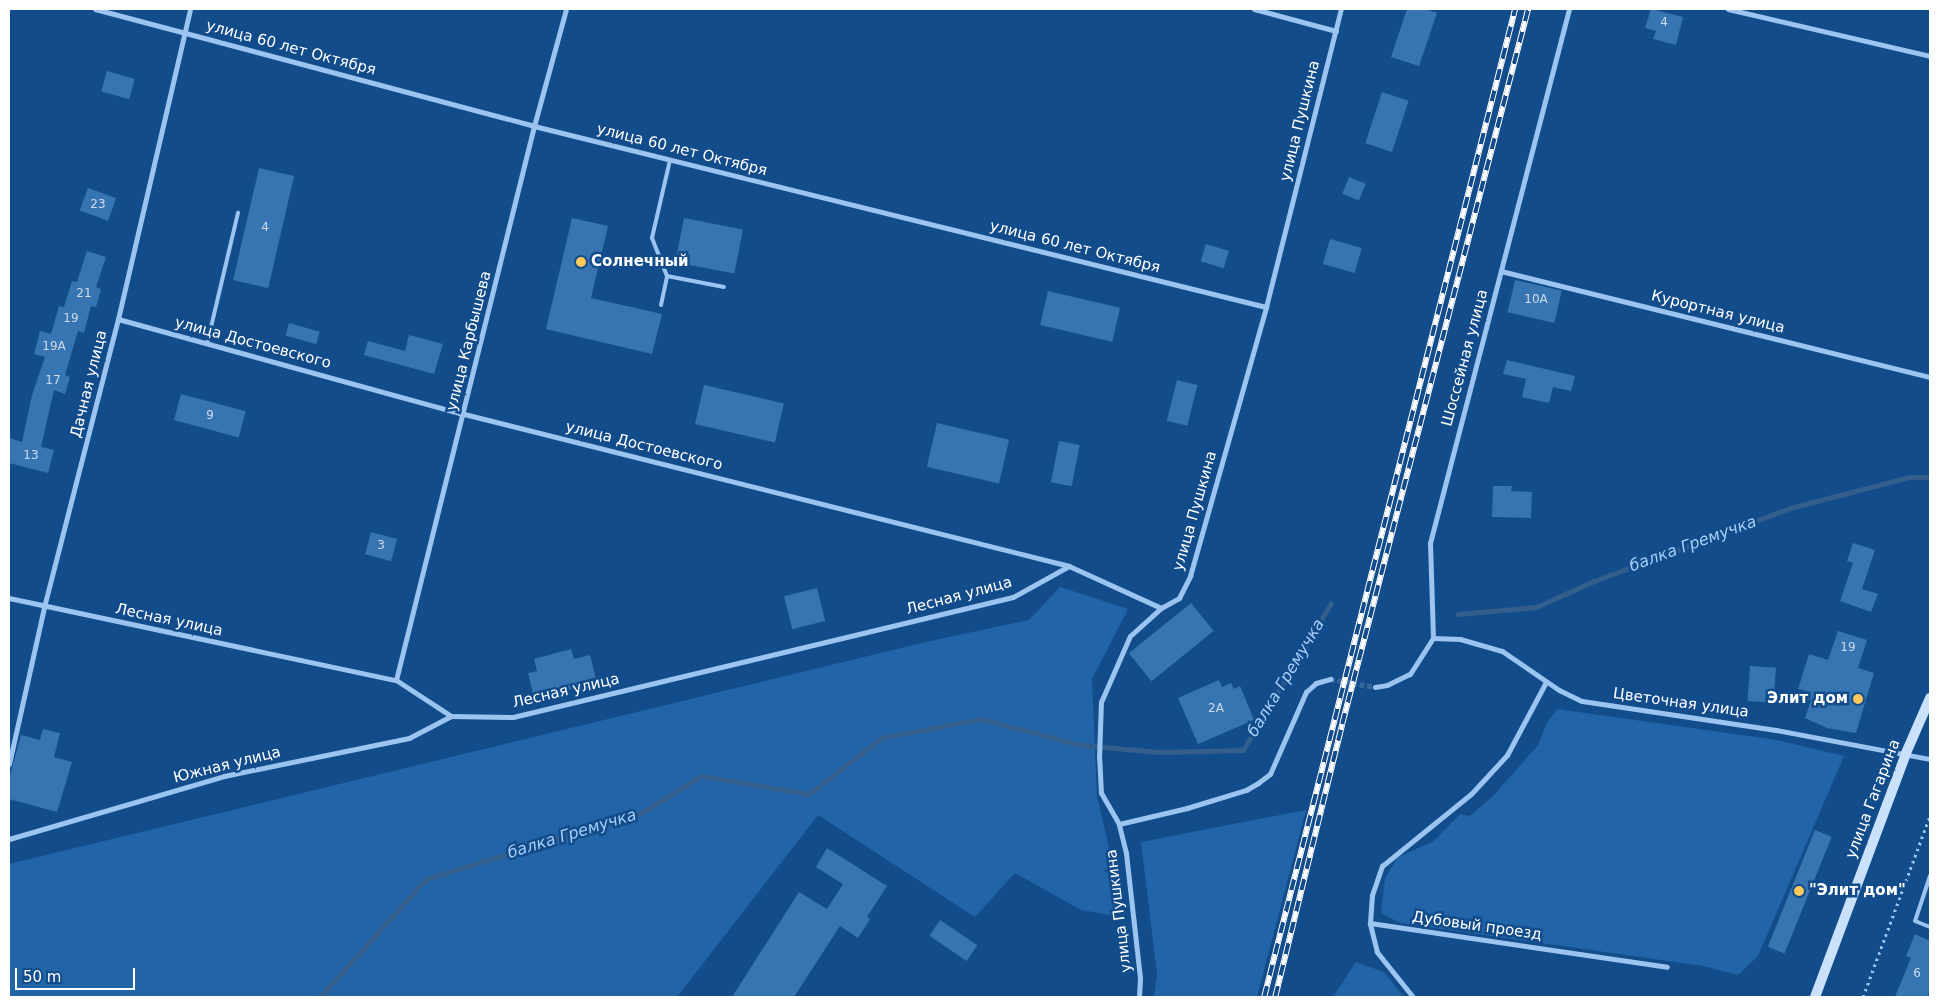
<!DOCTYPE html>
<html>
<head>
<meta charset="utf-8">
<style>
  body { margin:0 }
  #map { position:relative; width:1939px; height:1006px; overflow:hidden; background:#134c8b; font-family:"DejaVu Sans",sans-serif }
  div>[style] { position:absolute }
  .green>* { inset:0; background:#2264a8 }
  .stream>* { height:5px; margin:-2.5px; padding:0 2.5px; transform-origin:2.5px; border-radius:2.5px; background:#345f8d }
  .building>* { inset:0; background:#3774b2; transform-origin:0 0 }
  .street-tunnel>* { height:5px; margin-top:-2.5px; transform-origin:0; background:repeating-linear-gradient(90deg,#36679c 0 5px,transparent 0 7.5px) }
  .path>* { height:3px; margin-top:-1.5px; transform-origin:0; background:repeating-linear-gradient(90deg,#9bc5f0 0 2.5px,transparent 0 6.5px) }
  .lane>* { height:4px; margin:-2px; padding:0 2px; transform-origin:2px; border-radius:2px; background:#9bc5f0 }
  .street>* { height:5px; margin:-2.5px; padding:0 2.5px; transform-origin:2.5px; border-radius:2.5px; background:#9bc5f0 }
  .secondary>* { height:10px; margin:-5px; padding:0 5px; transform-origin:5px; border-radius:5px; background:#c9e1fb }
  .rail>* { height:5.5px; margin-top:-2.75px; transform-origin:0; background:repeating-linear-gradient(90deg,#134c8b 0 11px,#fff 0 22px); box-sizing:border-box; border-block:1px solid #fff }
  .dots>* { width:14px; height:14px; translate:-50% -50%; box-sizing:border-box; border:2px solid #134c8b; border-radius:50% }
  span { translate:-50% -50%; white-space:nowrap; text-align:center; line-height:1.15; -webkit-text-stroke:5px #134c8b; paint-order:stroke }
  .number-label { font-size:12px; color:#cddcec }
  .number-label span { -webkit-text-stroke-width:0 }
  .street-label { font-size:15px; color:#fff }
  .poi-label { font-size:15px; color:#fff; font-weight:700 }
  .left { translate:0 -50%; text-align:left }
  .right { translate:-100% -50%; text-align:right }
  .water-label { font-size:16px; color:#a6cff8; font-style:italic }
  .frame { position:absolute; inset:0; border:10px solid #fff; pointer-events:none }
  .scale { position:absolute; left:15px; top:968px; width:120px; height:22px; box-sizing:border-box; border:2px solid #fff; border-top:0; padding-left:6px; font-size:15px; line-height:18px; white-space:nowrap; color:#fff; -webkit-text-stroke:4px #134c8b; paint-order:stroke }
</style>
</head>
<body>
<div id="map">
  <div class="green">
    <div style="clip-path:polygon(1060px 587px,1128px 609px,1092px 679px,1097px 796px,1111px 856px,1117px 916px,1081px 910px,1015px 873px,975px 917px,818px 815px,677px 997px,9px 997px,9px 864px,926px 642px,1029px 620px)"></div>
    <div style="clip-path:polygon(1557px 709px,1777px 740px,1844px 756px,1758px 956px,1738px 975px,1703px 966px,1400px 923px,1381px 913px,1385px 878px,1398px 857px,1434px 841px,1460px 814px,1470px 816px,1494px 795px,1538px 745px,1547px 723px)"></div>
    <div style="clip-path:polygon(1306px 810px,1257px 997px,1154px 997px,1157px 974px,1141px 842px)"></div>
    <div style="clip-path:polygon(1356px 962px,1384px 972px,1404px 997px,1333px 997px)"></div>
  </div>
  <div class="stream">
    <div style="left:1458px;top:614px;width:78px;rotate:-5.1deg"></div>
    <div style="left:1536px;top:607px;width:64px;rotate:-24.1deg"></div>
    <div style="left:1594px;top:581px;width:209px;rotate:-20.4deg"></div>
    <div style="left:1790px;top:508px;width:124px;rotate:-14.5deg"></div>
    <div style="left:1910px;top:477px;width:20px"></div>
    <div style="left:320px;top:997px;width:159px;rotate:-48.1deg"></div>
    <div style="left:426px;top:879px;width:225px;rotate:-17.1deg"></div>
    <div style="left:641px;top:813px;width:70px;rotate:-31.7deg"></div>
    <div style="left:701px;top:776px;width:109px;rotate:9.5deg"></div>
    <div style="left:809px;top:794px;width:91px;rotate:-37.9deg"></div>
    <div style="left:881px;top:738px;width:102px;rotate:-10.8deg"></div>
    <div style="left:981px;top:719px;width:103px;rotate:14.6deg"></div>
    <div style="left:1081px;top:745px;width:79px;rotate:5.1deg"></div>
    <div style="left:1160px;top:752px;width:83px;rotate:-1.4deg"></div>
    <div style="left:1243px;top:750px;width:171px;rotate:-59.1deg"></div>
  </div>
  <div class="building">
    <div style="clip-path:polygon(1407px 9px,1425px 9px,1437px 13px,1419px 66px,1391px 57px)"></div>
    <div style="clip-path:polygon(1651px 9px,1683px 17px,1676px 45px,1653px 39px,1656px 31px,1645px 28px)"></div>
    <div style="left:107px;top:71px;width:29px;height:21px;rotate:16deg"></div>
    <div style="left:1382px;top:92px;width:28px;height:54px;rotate:18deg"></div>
    <div style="left:259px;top:168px;width:36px;height:115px;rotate:13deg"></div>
    <div style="left:1349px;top:177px;width:18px;height:18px;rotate:22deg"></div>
    <div style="left:88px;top:188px;width:30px;height:24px;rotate:20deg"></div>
    <div style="clip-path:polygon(572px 218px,608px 226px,591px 298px,662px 314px,652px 354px,546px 329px)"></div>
    <div style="left:684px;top:218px;width:60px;height:45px;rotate:11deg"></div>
    <div style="left:1330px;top:239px;width:33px;height:26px;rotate:16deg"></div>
    <div style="left:1206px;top:244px;width:24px;height:18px;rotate:17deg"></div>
    <div style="clip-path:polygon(87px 251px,106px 257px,96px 287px,101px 289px,96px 307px,91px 306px,84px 333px,78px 331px,65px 375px,70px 377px,65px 394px,54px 390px,41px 447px,54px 450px,48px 473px,9px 463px,9px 438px,22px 442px,32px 395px,45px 357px,34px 354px,40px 331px,51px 334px,59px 306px,64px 307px,72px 281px,77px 282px)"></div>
    <div style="left:1515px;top:280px;width:48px;height:33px;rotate:13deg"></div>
    <div style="left:1048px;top:291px;width:74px;height:35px;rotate:13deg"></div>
    <div style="left:289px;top:323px;width:32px;height:13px;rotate:16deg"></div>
    <div style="clip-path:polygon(409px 335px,443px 344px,434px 374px,364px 355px,368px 341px,405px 351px)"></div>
    <div style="clip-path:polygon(1507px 360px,1575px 376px,1571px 391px,1553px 387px,1549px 403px,1522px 397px,1526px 379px,1503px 374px)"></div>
    <div style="left:1177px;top:380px;width:21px;height:42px;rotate:14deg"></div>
    <div style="left:704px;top:385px;width:82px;height:40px;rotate:13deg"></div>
    <div style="left:181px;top:394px;width:67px;height:27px;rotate:15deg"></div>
    <div style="left:937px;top:423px;width:74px;height:45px;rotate:13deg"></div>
    <div style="left:1059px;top:441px;width:21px;height:42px;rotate:11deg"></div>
    <div style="clip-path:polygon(1493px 486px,1512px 486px,1511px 491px,1532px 492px,1531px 518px,1492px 517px)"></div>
    <div style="left:371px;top:532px;width:27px;height:23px;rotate:15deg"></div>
    <div style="clip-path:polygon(1853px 543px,1875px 550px,1862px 589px,1878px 594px,1871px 612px,1840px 601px,1853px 563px,1847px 561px)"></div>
    <div style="left:817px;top:588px;width:34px;height:34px;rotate:76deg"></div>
    <div style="left:1191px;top:603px;width:36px;height:80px;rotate:51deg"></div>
    <div style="clip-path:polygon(1838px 631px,1867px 640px,1858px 668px,1874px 673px,1856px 733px,1827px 728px,1805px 718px,1811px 700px,1804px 698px,1806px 691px,1798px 689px,1809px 654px,1828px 660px)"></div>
    <div style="clip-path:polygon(571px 649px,574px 659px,590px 655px,597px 683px,534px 698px,528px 673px,537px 671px,534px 659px)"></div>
    <div style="left:1750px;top:666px;width:26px;height:35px;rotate:4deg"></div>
    <div style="clip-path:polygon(1219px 680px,1222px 687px,1231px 683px,1234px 689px,1240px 686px,1254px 720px,1198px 744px,1178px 698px)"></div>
    <div style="clip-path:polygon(43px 729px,60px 733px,54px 757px,72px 762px,57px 812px,9px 799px,9px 779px,21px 735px,40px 740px)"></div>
    <div style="left:1815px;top:830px;width:18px;height:126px;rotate:22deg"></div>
    <div style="clip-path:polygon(827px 848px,887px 886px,867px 917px,870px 919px,858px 938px,840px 926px,794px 997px,732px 997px,799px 892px,827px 909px,843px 884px,816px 867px)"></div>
    <div style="left:940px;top:920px;width:45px;height:19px;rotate:34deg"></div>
    <div style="clip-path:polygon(1915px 934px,1930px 941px,1930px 990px,1927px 997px,1895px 997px,1911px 958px,1906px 956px)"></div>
  </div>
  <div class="street-tunnel">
    <div style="left:1330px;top:679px;width:46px;rotate:10.1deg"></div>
  </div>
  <div class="path">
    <div style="left:1863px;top:997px;width:193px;rotate:-69.7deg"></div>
  </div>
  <div class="lane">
    <div style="left:670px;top:160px;width:80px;rotate:103deg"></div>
    <div style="left:652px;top:238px;width:41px;rotate:68.5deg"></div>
    <div style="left:667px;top:276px;width:58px;rotate:10.9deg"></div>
    <div style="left:661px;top:305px;width:30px;rotate:-78deg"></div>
    <div style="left:207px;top:344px;width:135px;rotate:-76.7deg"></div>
    <div style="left:1930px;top:876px;width:47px;rotate:108.4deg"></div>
    <div style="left:1915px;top:921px;width:16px;rotate:22deg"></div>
  </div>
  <div class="street">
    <div style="left:95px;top:9px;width:454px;rotate:14.9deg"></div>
    <div style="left:534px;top:126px;width:754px;rotate:13.89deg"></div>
    <div style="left:1254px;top:9px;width:85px;rotate:15deg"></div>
    <div style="left:1728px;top:9px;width:207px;rotate:13.1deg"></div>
    <div style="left:1501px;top:271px;width:442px;rotate:13.9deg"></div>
    <div style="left:118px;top:319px;width:359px;rotate:15.4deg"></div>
    <div style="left:464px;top:414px;width:624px;rotate:14.1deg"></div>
    <div style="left:1069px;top:566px;width:101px;rotate:24.5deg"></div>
    <div style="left:9px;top:598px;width:396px;rotate:12deg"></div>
    <div style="left:396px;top:680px;width:66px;rotate:33.2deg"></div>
    <div style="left:451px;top:716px;width:62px;rotate:0.9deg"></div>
    <div style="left:513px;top:717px;width:514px;rotate:-13.5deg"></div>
    <div style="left:1013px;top:597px;width:64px;rotate:-29deg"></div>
    <div style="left:1433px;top:638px;width:27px;rotate:2deg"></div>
    <div style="left:1460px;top:639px;width:44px;rotate:15.9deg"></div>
    <div style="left:1502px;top:651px;width:69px;rotate:34.4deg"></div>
    <div style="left:1559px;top:690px;width:25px;rotate:26deg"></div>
    <div style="left:1582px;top:701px;width:196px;rotate:8.5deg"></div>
    <div style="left:1776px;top:730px;width:157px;rotate:10.7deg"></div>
    <div style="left:396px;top:680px;width:571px;rotate:-76.01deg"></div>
    <div style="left:534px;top:126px;width:121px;rotate:-74.7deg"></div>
    <div style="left:1375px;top:687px;width:12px;rotate:-9deg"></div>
    <div style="left:1387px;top:685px;width:25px;rotate:-26deg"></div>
    <div style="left:1410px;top:674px;width:43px;rotate:-57.4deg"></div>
    <div style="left:1433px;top:638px;width:95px;rotate:-91.8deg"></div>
    <div style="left:1430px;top:543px;width:552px;rotate:-75.41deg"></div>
    <div style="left:9px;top:764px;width:161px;rotate:-77.4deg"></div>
    <div style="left:44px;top:607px;width:297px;rotate:-75.6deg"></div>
    <div style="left:118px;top:319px;width:318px;rotate:-76.9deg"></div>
    <div style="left:1119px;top:824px;width:70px;rotate:-13.2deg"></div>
    <div style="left:1187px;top:808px;width:62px;rotate:-17deg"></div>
    <div style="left:1246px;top:790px;width:14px;rotate:-30deg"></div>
    <div style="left:1258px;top:783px;width:15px;rotate:-37deg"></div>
    <div style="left:1270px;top:774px;width:90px;rotate:-66.3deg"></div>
    <div style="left:1306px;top:692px;width:13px;rotate:-42deg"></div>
    <div style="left:1316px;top:683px;width:15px;rotate:-16deg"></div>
    <div style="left:9px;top:839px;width:224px;rotate:-16.3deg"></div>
    <div style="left:224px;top:776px;width:189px;rotate:-11.6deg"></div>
    <div style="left:409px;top:738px;width:47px;rotate:-27.6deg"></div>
    <div style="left:1370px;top:923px;width:300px;rotate:8.4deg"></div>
    <div style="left:1139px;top:997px;width:19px;rotate:-87deg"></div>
    <div style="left:1140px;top:978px;width:126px;rotate:-96.4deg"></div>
    <div style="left:1126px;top:853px;width:30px;rotate:-104deg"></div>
    <div style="left:1119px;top:824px;width:36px;rotate:-120deg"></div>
    <div style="left:1101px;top:793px;width:35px;rotate:-93deg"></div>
    <div style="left:1099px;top:758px;width:56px;rotate:-88deg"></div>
    <div style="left:1101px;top:702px;width:72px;rotate:-66.3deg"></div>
    <div style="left:1130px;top:636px;width:42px;rotate:-42.1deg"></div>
    <div style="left:1161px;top:608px;width:21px;rotate:-29deg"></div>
    <div style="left:1179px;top:598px;width:25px;rotate:-63deg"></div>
    <div style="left:1190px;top:576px;width:280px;rotate:-74.2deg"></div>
    <div style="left:1266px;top:307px;width:307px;rotate:-75.9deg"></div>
    <div style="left:1413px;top:997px;width:58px;rotate:-128.7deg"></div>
    <div style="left:1377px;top:952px;width:30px;rotate:-104deg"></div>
    <div style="left:1370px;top:923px;width:28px;rotate:-86deg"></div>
    <div style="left:1372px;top:895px;width:31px;rotate:-71deg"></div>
    <div style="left:1382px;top:866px;width:114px;rotate:-39deg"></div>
    <div style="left:1471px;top:794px;width:53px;rotate:-47.3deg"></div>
    <div style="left:1507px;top:755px;width:83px;rotate:-61.9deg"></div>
  </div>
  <div class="secondary">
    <div style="left:1815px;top:997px;width:260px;rotate:-69.5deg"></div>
    <div style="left:1906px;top:753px;width:60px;rotate:-66.4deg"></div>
  </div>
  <div class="rail">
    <div style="left:1264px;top:997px;width:1019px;rotate:-75.75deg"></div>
    <div style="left:1275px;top:997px;width:281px;rotate:-76.2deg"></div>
    <div style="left:1342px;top:724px;width:739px;rotate:-75.42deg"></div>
  </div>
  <div class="dots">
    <div style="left:581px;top:262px;background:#ffc85a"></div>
    <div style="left:1858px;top:699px;background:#ffc85a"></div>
    <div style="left:1799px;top:891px;background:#ffc85a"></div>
  </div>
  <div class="number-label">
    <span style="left:1664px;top:23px">4</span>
    <span style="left:98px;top:205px">23</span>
    <span style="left:265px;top:228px">4</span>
    <span style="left:84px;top:294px">21</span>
    <span style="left:1536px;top:300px">10А</span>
    <span style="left:71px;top:319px">19</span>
    <span style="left:54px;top:347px">19А</span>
    <span style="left:53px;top:381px">17</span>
    <span style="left:210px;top:416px">9</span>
    <span style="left:31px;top:456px">13</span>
    <span style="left:381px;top:546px">3</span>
    <span style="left:1848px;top:648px">19</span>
    <span style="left:1216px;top:709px">2А</span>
    <span style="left:1917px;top:974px">6</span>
  </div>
  <div class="street-label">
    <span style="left:291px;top:48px;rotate:15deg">улица 60 лет Октября</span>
    <span style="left:1300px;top:121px;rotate:-76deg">улица Пушкина</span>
    <span style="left:682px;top:150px;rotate:14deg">улица 60 лет Октября</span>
    <span style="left:1075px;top:247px;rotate:14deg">улица 60 лет Октября</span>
    <span style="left:1718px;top:312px;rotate:14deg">Курортная улица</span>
    <span style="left:469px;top:341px;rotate:-76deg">улица Карбышева</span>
    <span style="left:253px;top:343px;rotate:15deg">улица Достоевского</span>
    <span style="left:1465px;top:358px;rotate:-75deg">Шоссейная улица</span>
    <span style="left:89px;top:384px;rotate:-76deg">Дачная улица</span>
    <span style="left:644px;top:446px;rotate:14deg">улица Достоевского</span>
    <span style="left:1195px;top:511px;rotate:-74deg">улица Пушкина</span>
    <span style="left:959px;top:596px;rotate:-15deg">Лесная улица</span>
    <span style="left:169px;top:620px;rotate:12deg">Лесная улица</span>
    <span style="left:566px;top:691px;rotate:-13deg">Лесная улица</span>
    <span style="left:1681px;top:703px;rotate:8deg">Цветочная улица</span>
    <span style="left:227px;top:765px;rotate:-14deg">Южная улица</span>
    <span style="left:1873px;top:799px;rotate:-69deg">улица Гагарина</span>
    <span style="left:1119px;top:911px;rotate:-97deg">улица Пушкина</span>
    <span style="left:1477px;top:926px;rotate:8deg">Дубовый проезд</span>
  </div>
  <div class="poi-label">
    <span class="left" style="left:591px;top:262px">Солнечный</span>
    <span class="right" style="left:1848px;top:699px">Элит дом</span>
    <span class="left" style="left:1809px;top:891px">"Элит дом"</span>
  </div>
  <div class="water-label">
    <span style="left:1693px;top:544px;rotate:-20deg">балка Гремучка</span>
    <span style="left:1286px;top:678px;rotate:-59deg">балка Гремучка</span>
    <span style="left:572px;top:834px;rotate:-17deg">балка Гремучка</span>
  </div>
  <div class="frame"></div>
  <div class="scale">50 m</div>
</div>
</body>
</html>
